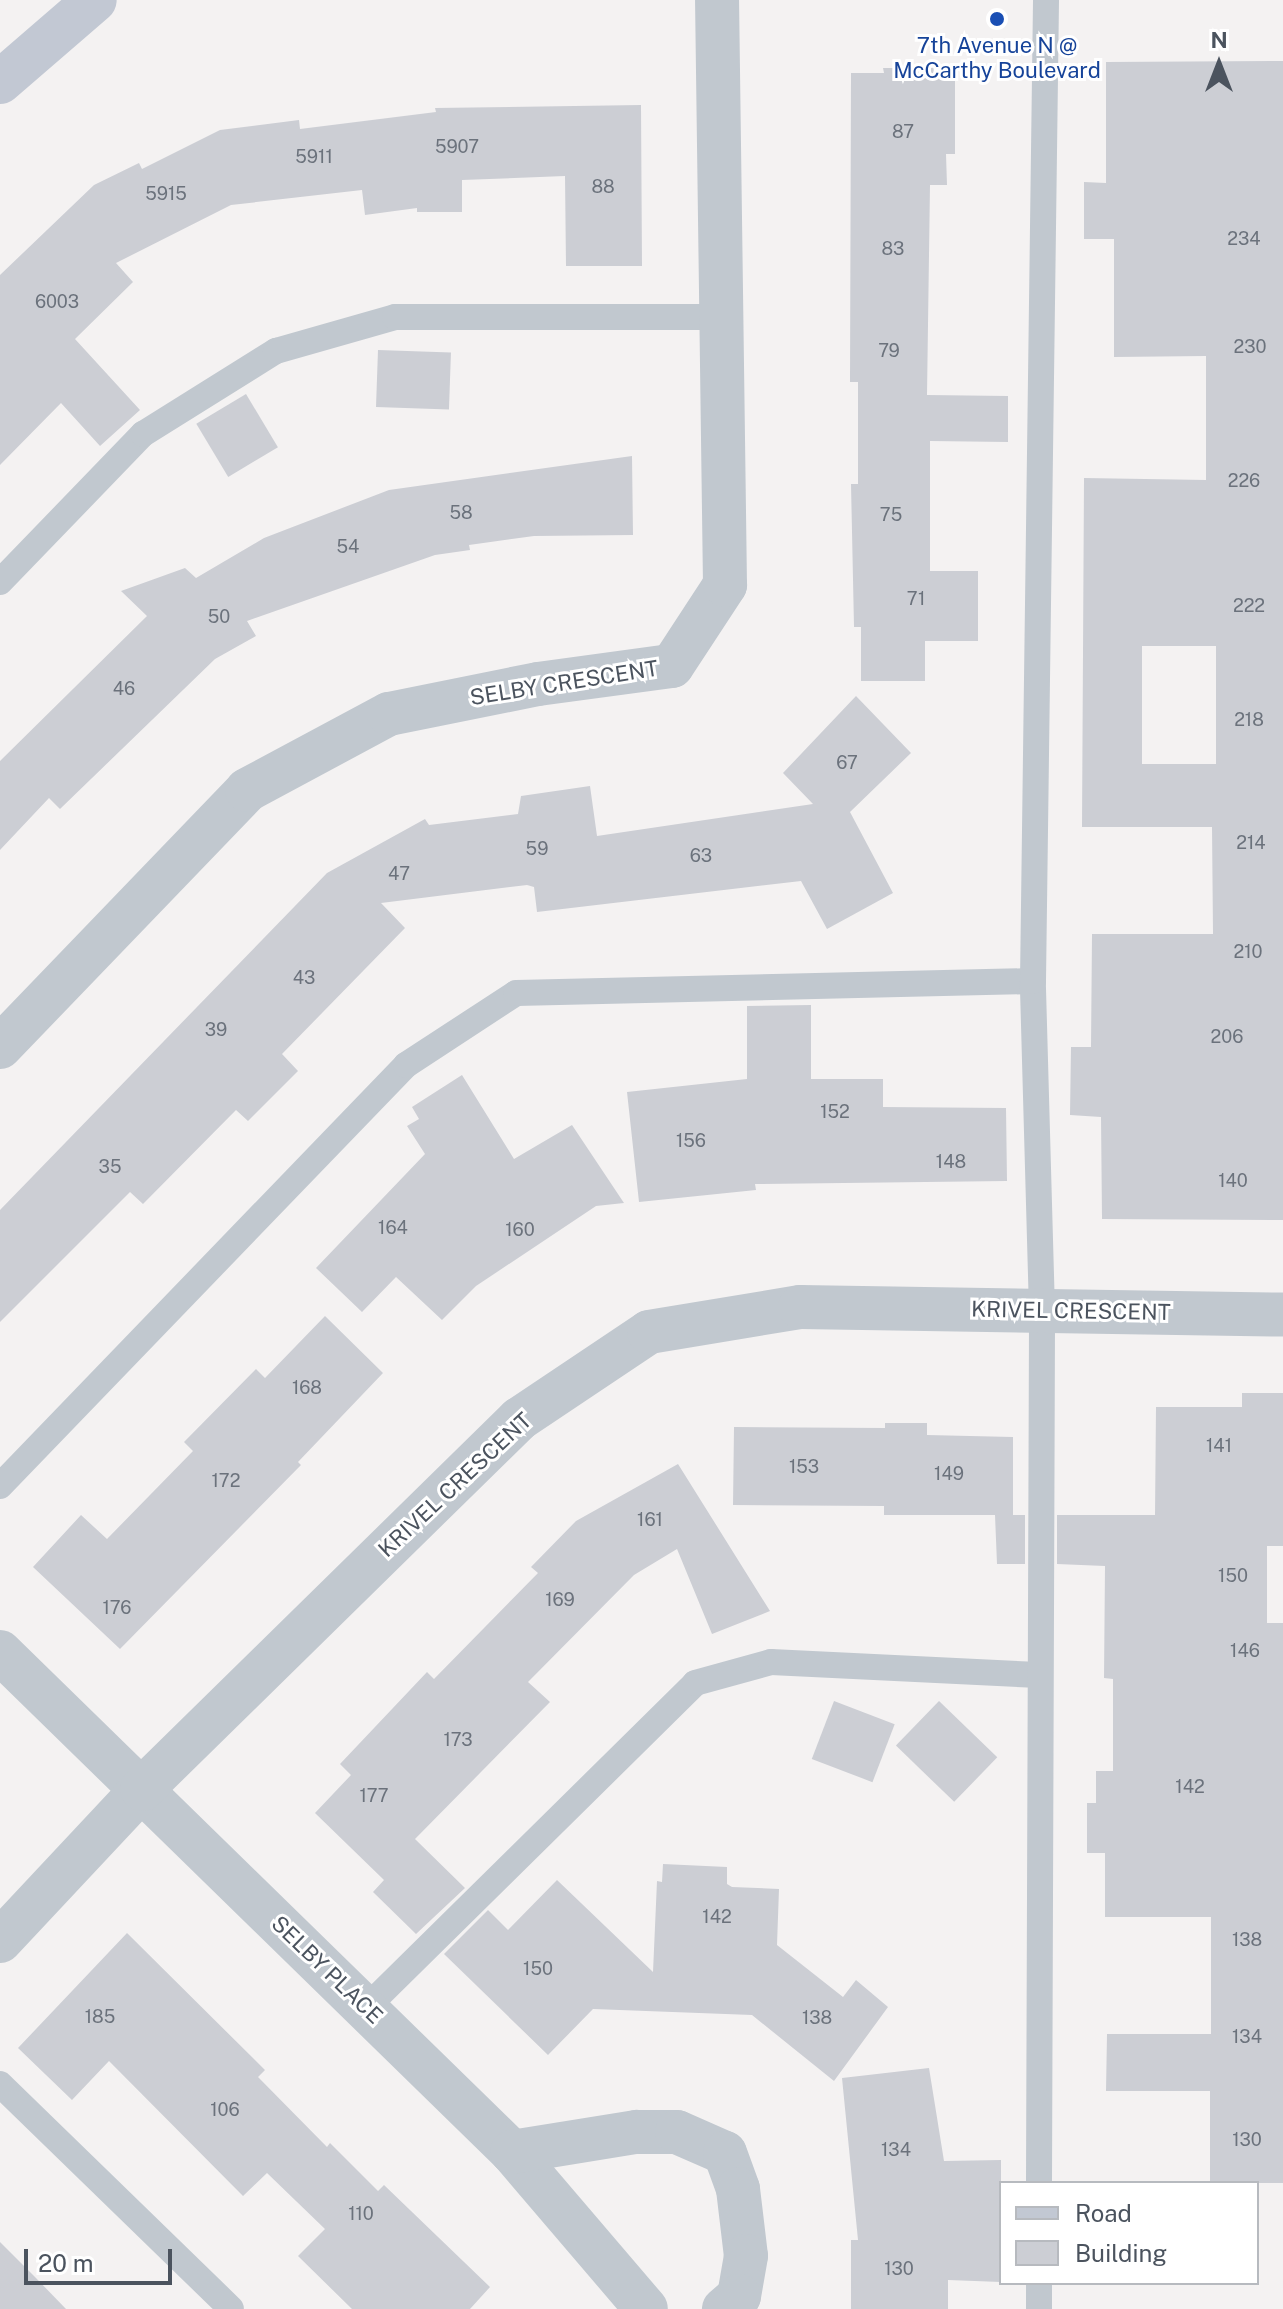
<!DOCTYPE html>
<html>
<head>
<meta charset="utf-8">
<style>
  body { margin:0 }
  #map { position:relative; width:1283px; height:2309px; overflow:hidden; background:#f4f2f2; font-family:"Public Sans",sans-serif }
  div>[style] { position:absolute }
  .building>* { inset:0; background:#ccced4; transform-origin:0 0 }
  .lane>* { height:26px; margin:-13px; padding:0 13px; transform-origin:13px; border-radius:13px; background:#c1c8cf }
  .street>* { height:44px; margin:-22px; padding:0 22px; transform-origin:22px; border-radius:22px; background:#c1c8cf }
  .secondary>* { height:44px; margin:-22px; padding:0 22px; transform-origin:22px; border-radius:22px; background:#c2c8d3 }
  .dots>* { width:22px; height:22px; translate:-50% -50%; box-sizing:border-box; border:4px solid #fff; border-radius:50% }
  span { translate:-50% -50%; white-space:nowrap; text-align:center; line-height:1.15; -webkit-text-stroke:6px #fff; paint-order:stroke }
  .number-label { font-size:18px; color:#6b727c }
  .number-label span { -webkit-text-stroke-width:0 }
  .transit-label { font-size:22px; color:#164399 }
  .street-label { font-size:22px; color:#4b535e }
  .legend { position:absolute; left:999px; top:2181px; width:260px; height:104px; box-sizing:border-box; background:#fff; border:2px solid #b7babf; margin:0; padding:10px 14px; list-style:none; font-size:24px; color:#4b535e }
  .legend li { display:flex; align-items:center; gap:16px; height:40px }
  .legend b { width:40px; border:2px solid #b7babf }
  .north { position:absolute; left:1179px; top:24px; width:80px; height:80px; -webkit-text-stroke:6px #fff; paint-order:stroke; rotate:0deg; font-size:22px; font-weight:700; line-height:32px; text-align:center; color:#4b535e }
  .north::after { content:''; display:block; margin:auto; width:28px; height:36px; background:#4b535e; clip-path:polygon(50% 0,100% 100%,50% 72%,0 100%) }
  .scale { position:absolute; left:24px; top:2249px; width:148px; height:36px; box-sizing:border-box; border:4px solid #4b535e; border-top:0; padding-left:10px; font-size:24px; line-height:28px; white-space:nowrap; color:#4b535e; -webkit-text-stroke:6px #fff; paint-order:stroke }
</style>
</head>
<body>
<div id="map">
  <div class="building">
    <div style="clip-path:polygon(evenodd,1283px 61px,1283px 1220px,1102px 1219px,1101px 1117px,1070px 1115px,1071px 1047px,1091px 1047px,1092px 934px,1213px 934px,1212px 827px,1082px 827px,1084px 478px,1206px 480px,1206px 356px,1114px 357px,1114px 239px,1084px 239px,1084px 182px,1106px 183px,1106px 62px,1283px 61px,1142px 646px,1216px 646px,1216px 764px,1142px 764px,1142px 646px)"></div>
    <div style="clip-path:polygon(883px 68px,955px 68px,955px 154px,946px 154px,947px 185px,930px 185px,927px 395px,1008px 396px,1008px 442px,930px 441px,930px 571px,978px 571px,978px 641px,925px 641px,925px 681px,861px 681px,861px 627px,854px 627px,851px 484px,858px 484px,858px 382px,850px 382px,851px 73px,884px 73px)"></div>
    <div style="clip-path:polygon(641px 105px,642px 266px,566px 266px,565px 176px,462px 180px,462px 212px,417px 212px,417px 208px,365px 215px,362px 190px,231px 205px,116px 263px,133px 282px,75px 339px,140px 410px,100px 446px,61px 403px,0 465px,0 275px,94px 185px,139px 163px,142px 169px,220px 130px,299px 120px,300px 129px,436px 112px,435px 108px)"></div>
    <div style="left:378px;top:350px;width:73px;height:57px;rotate:2deg"></div>
    <div style="left:246px;top:394px;width:62px;height:58px;rotate:59deg"></div>
    <div style="clip-path:polygon(632px 456px,633px 535px,534px 536px,469px 545px,470px 550px,435px 555px,247px 621px,256px 636px,215px 659px,60px 809px,49px 798px,0 850px,0 761px,147px 616px,121px 591px,185px 568px,196px 578px,264px 538px,389px 490px)"></div>
    <div style="clip-path:polygon(856px 696px,911px 753px,850px 812px,893px 893px,827px 929px,801px 881px,537px 912px,534px 887px,527px 885px,381px 903px,405px 928px,282px 1054px,298px 1071px,248px 1121px,236px 1110px,143px 1204px,130px 1192px,0 1322px,0 1210px,327px 873px,425px 819px,429px 825px,518px 814px,521px 796px,590px 786px,597px 836px,813px 804px,783px 773px)"></div>
    <div style="clip-path:polygon(811px 1005px,811px 1079px,883px 1079px,883px 1107px,1006px 1108px,1007px 1181px,755px 1184px,756px 1190px,639px 1202px,627px 1092px,747px 1079px,747px 1006px)"></div>
    <div style="clip-path:polygon(462px 1075px,514px 1159px,572px 1125px,624px 1203px,596px 1206px,476px 1286px,442px 1320px,396px 1277px,362px 1312px,316px 1268px,425px 1154px,407px 1126px,419px 1119px,412px 1107px)"></div>
    <div style="clip-path:polygon(325px 1316px,383px 1373px,298px 1462px,301px 1465px,120px 1649px,33px 1567px,81px 1515px,107px 1539px,193px 1451px,184px 1442px,256px 1369px,265px 1378px)"></div>
    <div style="clip-path:polygon(1242px 1393px,1283px 1393px,1283px 1546px,1267px 1546px,1267px 1623px,1283px 1623px,1283px 2183px,1210px 2183px,1210px 2091px,1106px 2091px,1107px 2034px,1211px 2034px,1211px 1917px,1105px 1917px,1105px 1853px,1087px 1853px,1087px 1803px,1096px 1803px,1096px 1771px,1113px 1771px,1113px 1679px,1104px 1678px,1105px 1566px,1057px 1564px,1057px 1515px,1155px 1515px,1156px 1407px,1242px 1407px)"></div>
    <div style="clip-path:polygon(885px 1423px,927px 1423px,927px 1435px,1013px 1437px,1013px 1515px,1025px 1515px,1025px 1564px,997px 1564px,995px 1515px,884px 1515px,884px 1506px,733px 1505px,734px 1427px,885px 1428px)"></div>
    <div style="clip-path:polygon(678px 1464px,770px 1611px,712px 1634px,677px 1549px,634px 1575px,528px 1682px,550px 1702px,415px 1839px,465px 1888px,416px 1934px,373px 1892px,384px 1880px,315px 1813px,351px 1775px,340px 1764px,427px 1672px,434px 1679px,538px 1573px,531px 1567px,576px 1521px)"></div>
    <div style="left:834px;top:1701px;width:65px;height:62px;rotate:21deg"></div>
    <div style="left:939px;top:1701px;width:81px;height:62px;rotate:44deg"></div>
    <div style="clip-path:polygon(663px 1864px,727px 1867px,727px 1884px,732px 1887px,779px 1889px,777px 1945px,843px 1997px,856px 1980px,888px 2007px,834px 2081px,752px 2015px,593px 2009px,548px 2055px,444px 1954px,488px 1910px,508px 1930px,557px 1880px,653px 1972px,657px 1881px,662px 1882px)"></div>
    <div style="clip-path:polygon(127px 1933px,265px 2070px,258px 2077px,327px 2147px,330px 2143px,378px 2191px,384px 2185px,490px 2287px,470px 2309px,352px 2309px,298px 2256px,325px 2229px,267px 2173px,243px 2196px,109px 2061px,72px 2100px,18px 2048px)"></div>
    <div style="clip-path:polygon(929px 2068px,944px 2161px,1001px 2160px,1001px 2282px,948px 2280px,948px 2309px,851px 2309px,851px 2240px,858px 2240px,842px 2078px)"></div>
    <div style="clip-path:polygon(0 2242px,35px 2277px,66px 2309px,0 2309px)"></div>
  </div>
  <div class="lane">
    <div style="left:0;top:582px;width:206px;rotate:-46deg"></div>
    <div style="left:143px;top:434px;width:157px;rotate:-32deg"></div>
    <div style="left:276px;top:351px;width:124px;rotate:-15.9deg"></div>
    <div style="left:395px;top:317px;width:325px"></div>
    <div style="left:0;top:1486px;width:585px;rotate:-46.04deg"></div>
    <div style="left:406px;top:1065px;width:131px;rotate:-33.2deg"></div>
    <div style="left:516px;top:993px;width:517px;rotate:-1.33deg"></div>
    <div style="left:366px;top:2008px;width:462px;rotate:-44.6deg"></div>
    <div style="left:695px;top:1683px;width:79px;rotate:-15.4deg"></div>
    <div style="left:771px;top:1662px;width:268px;rotate:2.8deg"></div>
    <div style="left:0;top:2084px;width:322px;rotate:44.2deg"></div>
    <div style="left:1039px;top:2183px;width:872px;rotate:-89.8deg"></div>
    <div style="left:1042px;top:1311px;width:330px;rotate:-91.6deg"></div>
    <div style="left:1033px;top:981px;width:981px;rotate:-89.24deg"></div>
    <div style="left:1039px;top:2283px;width:26px;rotate:90deg"></div>
  </div>
  <div class="street">
    <div style="left:0;top:1047px;width:356px;rotate:-46.1deg"></div>
    <div style="left:247px;top:790px;width:161px;rotate:-28.2deg"></div>
    <div style="left:389px;top:714px;width:152px;rotate:-11.4deg"></div>
    <div style="left:538px;top:684px;width:135px;rotate:-7.7deg"></div>
    <div style="left:672px;top:666px;width:97px;rotate:-56.8deg"></div>
    <div style="left:725px;top:585px;width:585px;rotate:-90.78deg"></div>
    <div style="left:0;top:1652px;width:716px;rotate:44.32deg"></div>
    <div style="left:512px;top:2152px;width:206px;rotate:49.5deg"></div>
    <div style="left:0;top:1941px;width:208px;rotate:-46.9deg"></div>
    <div style="left:142px;top:1789px;width:528px;rotate:-44.46deg"></div>
    <div style="left:519px;top:1419px;width:156px;rotate:-33.8deg"></div>
    <div style="left:649px;top:1332px;width:153px;rotate:-9.4deg"></div>
    <div style="left:800px;top:1307px;width:483px;rotate:0.9deg"></div>
    <div style="left:512px;top:2152px;width:126px;rotate:-9.2deg"></div>
    <div style="left:636px;top:2132px;width:41px"></div>
    <div style="left:677px;top:2132px;width:52px;rotate:23.6deg"></div>
    <div style="left:725px;top:2153px;width:38px;rotate:70deg"></div>
    <div style="left:738px;top:2189px;width:67px;rotate:83.2deg"></div>
    <div style="left:746px;top:2256px;width:41px;rotate:99.9deg"></div>
    <div style="left:739px;top:2296px;width:20px;rotate:139deg"></div>
  </div>
  <div class="secondary">
    <div style="left:0;top:82px;width:125px;rotate:-40.8deg"></div>
  </div>
  <div class="dots">
    <div style="left:997px;top:19px;background:#1a4fb4"></div>
  </div>
  <div class="number-label">
    <span style="left:903px;top:132px">87</span>
    <span style="left:457px;top:147px">5907</span>
    <span style="left:314px;top:157px">5911</span>
    <span style="left:603px;top:187px">88</span>
    <span style="left:166px;top:194px">5915</span>
    <span style="left:1244px;top:239px">234</span>
    <span style="left:893px;top:249px">83</span>
    <span style="left:57px;top:302px">6003</span>
    <span style="left:1250px;top:347px">230</span>
    <span style="left:889px;top:351px">79</span>
    <span style="left:1244px;top:481px">226</span>
    <span style="left:461px;top:513px">58</span>
    <span style="left:891px;top:515px">75</span>
    <span style="left:348px;top:547px">54</span>
    <span style="left:916px;top:599px">71</span>
    <span style="left:1249px;top:606px">222</span>
    <span style="left:219px;top:617px">50</span>
    <span style="left:124px;top:689px">46</span>
    <span style="left:1249px;top:720px">218</span>
    <span style="left:847px;top:763px">67</span>
    <span style="left:1251px;top:843px">214</span>
    <span style="left:537px;top:849px">59</span>
    <span style="left:701px;top:856px">63</span>
    <span style="left:399px;top:874px">47</span>
    <span style="left:1248px;top:952px">210</span>
    <span style="left:304px;top:978px">43</span>
    <span style="left:216px;top:1030px">39</span>
    <span style="left:1227px;top:1037px">206</span>
    <span style="left:835px;top:1112px">152</span>
    <span style="left:691px;top:1141px">156</span>
    <span style="left:951px;top:1162px">148</span>
    <span style="left:110px;top:1167px">35</span>
    <span style="left:1233px;top:1181px">140</span>
    <span style="left:393px;top:1228px">164</span>
    <span style="left:520px;top:1230px">160</span>
    <span style="left:307px;top:1388px">168</span>
    <span style="left:1219px;top:1446px">141</span>
    <span style="left:804px;top:1467px">153</span>
    <span style="left:949px;top:1474px">149</span>
    <span style="left:226px;top:1481px">172</span>
    <span style="left:650px;top:1520px">161</span>
    <span style="left:1233px;top:1576px">150</span>
    <span style="left:560px;top:1600px">169</span>
    <span style="left:117px;top:1608px">176</span>
    <span style="left:1245px;top:1651px">146</span>
    <span style="left:458px;top:1740px">173</span>
    <span style="left:1190px;top:1787px">142</span>
    <span style="left:374px;top:1796px">177</span>
    <span style="left:717px;top:1917px">142</span>
    <span style="left:1247px;top:1940px">138</span>
    <span style="left:538px;top:1969px">150</span>
    <span style="left:100px;top:2017px">185</span>
    <span style="left:817px;top:2018px">138</span>
    <span style="left:1247px;top:2037px">134</span>
    <span style="left:225px;top:2110px">106</span>
    <span style="left:1247px;top:2140px">130</span>
    <span style="left:896px;top:2150px">134</span>
    <span style="left:361px;top:2214px">110</span>
    <span style="left:899px;top:2269px">130</span>
  </div>
  <div class="transit-label">
    <span style="left:997px;top:58px">7th Avenue N @<br>McCarthy Boulevard</span>
  </div>
  <div class="street-label">
    <span style="left:564px;top:683px;rotate:-9deg">SELBY CRESCENT</span>
    <span style="left:1071px;top:1311px;rotate:1deg">KRIVEL CRESCENT</span>
    <span style="left:455px;top:1485px;rotate:-43deg">KRIVEL CRESCENT</span>
    <span style="left:327px;top:1970px;rotate:44deg">SELBY PLACE</span>
  </div>
  <ul class="legend">
  <li><b style="height:10px;background:#c2c8d3"></b>Road</li>
  <li><b style="height:22px;background:#ccced4"></b>Building</li>
  </ul>
  <div class="north">N</div>
  <div class="scale">20 m</div>
</div>
</body>
</html>
